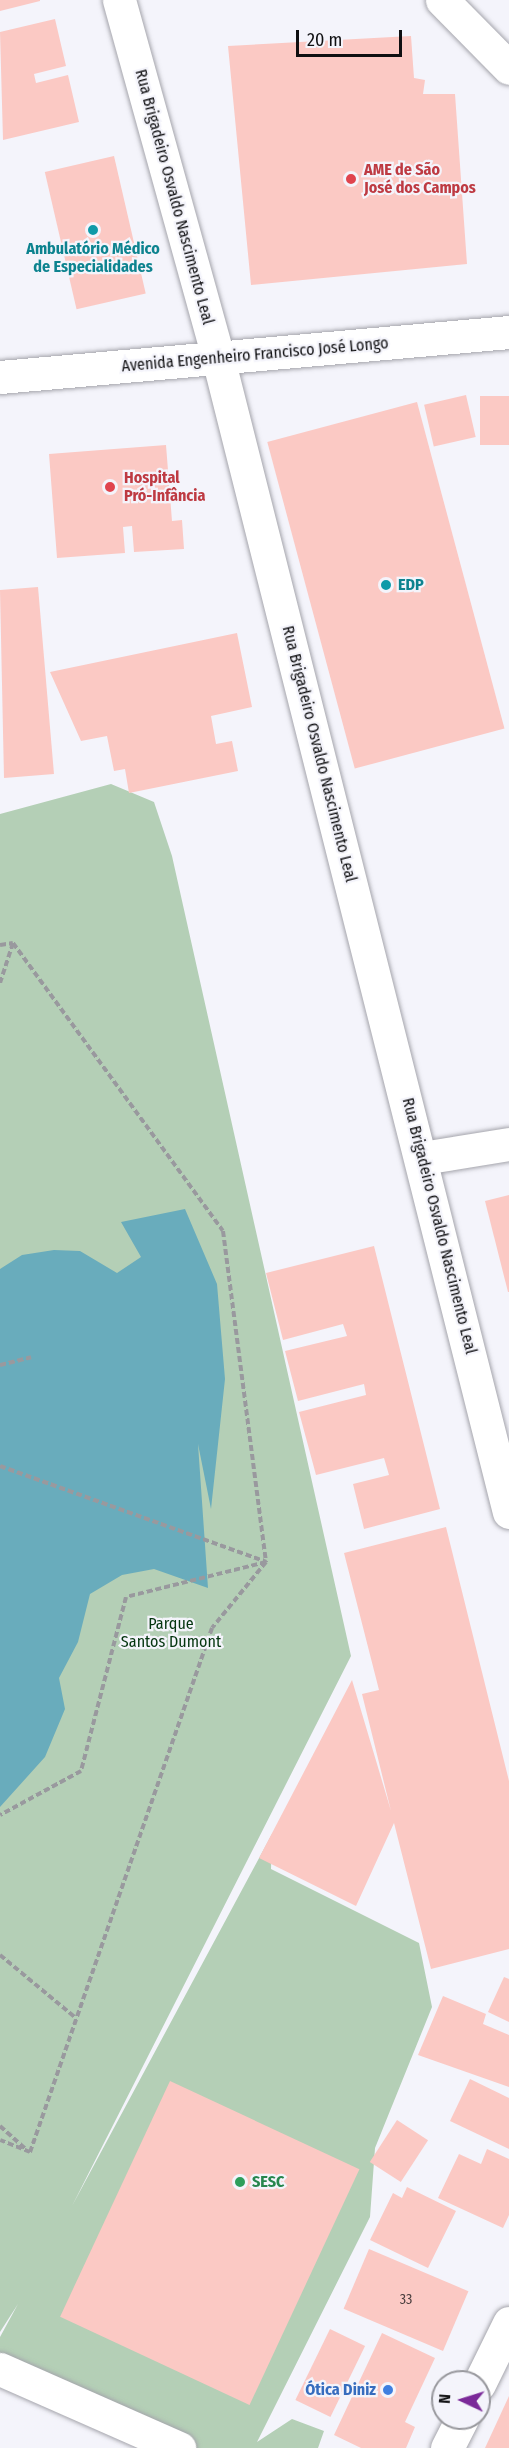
<!DOCTYPE html>
<html>
<head>
<meta charset="utf-8">
<style>
  body { margin:0 }
  #map { position:relative; width:509px; height:2448px; overflow:hidden; background:#f4f4fb; font-family:"Fira Sans Condensed",sans-serif }
  div>[style] { position:absolute }
  .green>* { inset:0; background:#b4cfb6 }
  .water>* { inset:0; background:#69acbc }
  .building>* { inset:0; background:#fbc9c4; transform-origin:0 0 }
  .path>* { height:4px; margin-top:-2px; transform-origin:0; background:repeating-linear-gradient(90deg,#99999e 0 6px,transparent 0 9px) }
  .roads { filter:drop-shadow(0 0 2px #a5a5ac) drop-shadow(0 0 2px #a5a5ac) }
  .minor>* { height:33px; margin:-16.5px; padding:0 16.5px; transform-origin:16.5px; border-radius:16.5px; background:#fff }
  .dots>* { width:16px; height:16px; translate:-50% -50%; box-sizing:border-box; border:3px solid #f4f4fb; border-radius:50% }
  span { translate:-50% -50%; white-space:nowrap; text-align:center; line-height:1.15; -webkit-text-stroke:4.5px #f4f4fb; paint-order:stroke }
  .number-label { font-size:14px; color:#4a3e3e }
  .number-label span { -webkit-text-stroke-width:0 }
  .health-label { font-size:16px; color:#be3a42; font-weight:700 }
  .left { translate:0 -50%; text-align:left }
  .street-label { font-size:16px; color:#0f0f11 }
  .culture-label { font-size:16px; color:#0d838f; font-weight:700 }
  .park-label { font-size:16px; color:#04350f }
  .leisure-label { font-size:16px; color:#27864d; font-weight:700 }
  .shop-label { font-size:16px; color:#366cbe; font-weight:700 }
  .right { translate:-100% -50%; text-align:right }
  .north { position:absolute; left:431px; top:2370px; width:60px; height:60px; box-sizing:border-box; background:#f4f4fb; border:2px solid #98989d; border-radius:50%; rotate:274deg; font-size:16px; font-weight:700; line-height:24px; text-align:center; color:#0f0f11 }
  .north::after { content:''; display:block; margin:auto; width:21px; height:27px; background:#7b2999; clip-path:polygon(50% 0,100% 100%,50% 72%,0 100%) }
  .scale { position:absolute; left:296px; top:30px; width:106px; height:27px; box-sizing:border-box; border:3px solid #0f0f11; border-top:0; padding-left:8px; font-size:18px; line-height:21px; white-space:nowrap; color:#0f0f11; -webkit-text-stroke:4px #f4f4fb; paint-order:stroke }
</style>
</head>
<body>
<div id="map">
  <div class="green">
    <div style="clip-path:polygon(111px 784px,154px 802px,172px 856px,351px 1656px,72px 2206px,272px 1834px,271px 1869px,419px 1943px,432px 2007px,375px 2148px,370px 2217px,257px 2442px,292px 2419px,324px 2431px,318px 2448px,179px 2448px,0 2369px,0 2337px,18px 2304px,0 2332px,0 814px)"></div>
  </div>
  <div class="water">
    <div style="clip-path:polygon(185px 1209px,217px 1284px,225px 1379px,211px 1509px,198px 1444px,208px 1588px,154px 1569px,122px 1575px,90px 1594px,78px 1642px,59px 1678px,65px 1709px,45px 1757px,0 1807px,0 1269px,22px 1255px,54px 1250px,80px 1251px,117px 1273px,141px 1257px,121px 1222px)"></div>
  </div>
  <div class="building">
    <div style="clip-path:polygon(0 0,40px 0,40px 1px,0 11px)"></div>
    <div style="clip-path:polygon(55px 19px,66px 66px,34px 74px,36px 83px,68px 75px,79px 122px,3px 140px,0 32px)"></div>
    <div style="clip-path:polygon(411px 36px,414px 78px,425px 80px,423px 94px,455px 94px,467px 264px,251px 285px,228px 46px)"></div>
    <div style="left:114px;top:156px;width:141px;height:71px;rotate:77deg"></div>
    <div style="left:466px;top:395px;width:43px;height:43px;rotate:77deg"></div>
    <div style="left:509px;top:396px;width:49px;height:29px;rotate:90deg"></div>
    <div style="left:417px;top:402px;width:338px;height:155px;rotate:75deg"></div>
    <div style="clip-path:polygon(166px 445px,172px 521px,182px 520px,184px 549px,134px 552px,132px 526px,123px 527px,125px 553px,57px 558px,49px 454px)"></div>
    <div style="clip-path:polygon(38px 587px,54px 774px,4px 778px,0 590px)"></div>
    <div style="clip-path:polygon(237px 633px,252px 707px,211px 716px,216px 744px,232px 741px,238px 771px,129px 793px,125px 769px,114px 771px,107px 736px,81px 741px,50px 672px)"></div>
    <div style="clip-path:polygon(509px 1195px,509px 1292px,508px 1292px,485px 1201px)"></div>
    <div style="clip-path:polygon(374px 1246px,440px 1509px,364px 1529px,353px 1484px,389px 1475px,384px 1458px,316px 1475px,299px 1412px,366px 1395px,364px 1384px,298px 1401px,285px 1351px,347px 1336px,343px 1324px,283px 1340px,266px 1273px)"></div>
    <div style="clip-path:polygon(446px 1527px,509px 1781px,509px 1949px,431px 1969px,394px 1823px,356px 1906px,259px 1858px,352px 1680px,391px 1811px,362px 1694px,379px 1690px,344px 1553px)"></div>
    <div style="clip-path:polygon(504px 1977px,509px 1979px,509px 2022px,488px 2012px)"></div>
    <div style="clip-path:polygon(443px 1996px,486px 2014px,483px 2024px,509px 2035px,509px 2087px,418px 2055px)"></div>
    <div style="clip-path:polygon(470px 2079px,509px 2098px,509px 2149px,450px 2121px)"></div>
    <div style="left:170px;top:2081px;width:209px;height:260px;rotate:25deg"></div>
    <div style="left:397px;top:2120px;width:37px;height:50px;rotate:33deg"></div>
    <div style="clip-path:polygon(487px 2149px,509px 2159px,509px 2215px,503px 2228px,438px 2198px,459px 2154px,481px 2164px)"></div>
    <div style="clip-path:polygon(407px 2187px,456px 2211px,428px 2268px,370px 2240px,393px 2193px,402px 2198px)"></div>
    <div style="left:369px;top:2249px;width:108px;height:65px;rotate:23deg"></div>
    <div style="left:330px;top:2329px;width:39px;height:79px;rotate:26deg"></div>
    <div style="clip-path:polygon(382px 2333px,435px 2358px,405px 2422px,415px 2427px,406px 2448px,361px 2448px,334px 2435px)"></div>
    <div style="clip-path:polygon(509px 2396px,509px 2448px,485px 2448px)"></div>
  </div>
  <div class="path">
    <div style="left:0;top:945px;width:13px;rotate:-9deg"></div>
    <div style="left:13px;top:943px;width:356px;rotate:53.9deg"></div>
    <div style="left:223px;top:1231px;width:334px;rotate:82.6deg"></div>
    <div style="left:266px;top:1562px;width:85px;rotate:129.3deg"></div>
    <div style="left:212px;top:1628px;width:555px;rotate:109.15deg"></div>
    <div style="left:30px;top:2152px;width:32px;rotate:-158deg"></div>
    <div style="left:0;top:983px;width:42px;rotate:-72deg"></div>
    <div style="left:0;top:1365px;width:32px;rotate:-14deg"></div>
    <div style="left:0;top:1466px;width:283px;rotate:19.8deg"></div>
    <div style="left:266px;top:1562px;width:144px;rotate:166deg"></div>
    <div style="left:126px;top:1597px;width:180px;rotate:104.5deg"></div>
    <div style="left:81px;top:1771px;width:92px;rotate:151.5deg"></div>
    <div style="left:0;top:1955px;width:99px;rotate:39.7deg"></div>
    <div style="left:0;top:2126px;width:36px;rotate:42deg"></div>
  </div>
  <div class="roads">
    <div class="minor">
      <div style="left:119px;top:0;width:371px;rotate:74.5deg"></div>
      <div style="left:218px;top:358px;width:1190px;rotate:75.85deg"></div>
      <div style="left:442px;top:0;width:95px;rotate:45.4deg"></div>
      <div style="left:0;top:377px;width:511px;rotate:-5.05deg"></div>
      <div style="left:422px;top:1158px;width:88px;rotate:-9.1deg"></div>
      <div style="left:0;top:2369px;width:196px;rotate:23.8deg"></div>
      <div style="left:479px;top:2384px;width:68px;rotate:-63.8deg"></div>
      <div style="left:447px;top:2448px;width:34px;rotate:-63deg"></div>
    </div>
  </div>
  <div class="dots">
    <div style="left:351px;top:179px;background:#e0444e"></div>
    <div style="left:93px;top:230px;background:#0f9aa8"></div>
    <div style="left:110px;top:487px;background:#e0444e"></div>
    <div style="left:386px;top:585px;background:#0f9aa8"></div>
    <div style="left:240px;top:2182px;background:#2e9e5b"></div>
    <div style="left:388px;top:2390px;background:#3f7fe0"></div>
  </div>
  <div class="number-label">
    <span style="left:406px;top:2300px">33</span>
  </div>
  <div class="health-label">
    <span class="left" style="left:364px;top:179px">AME de São<br>José dos Campos</span>
    <span class="left" style="left:124px;top:487px">Hospital<br>Pró-Infância</span>
  </div>
  <div class="street-label">
    <span style="left:174px;top:197px;rotate:75deg">Rua Brigadeiro Osvaldo Nascimento Leal</span>
    <span style="left:255px;top:355px;rotate:-5deg">Avenida Engenheiro Francisco José Longo</span>
    <span style="left:319px;top:754px;rotate:76deg">Rua Brigadeiro Osvaldo Nascimento Leal</span>
    <span style="left:439px;top:1226px;rotate:76deg">Rua Brigadeiro Osvaldo Nascimento Leal</span>
  </div>
  <div class="culture-label">
    <span style="left:93px;top:258px">Ambulatório Médico<br>de Especialidades</span>
    <span class="left" style="left:398px;top:585px">EDP</span>
  </div>
  <div class="park-label">
    <span style="left:171px;top:1633px">Parque<br>Santos Dumont</span>
  </div>
  <div class="leisure-label">
    <span class="left" style="left:252px;top:2182px">SESC</span>
  </div>
  <div class="shop-label">
    <span class="right" style="left:376px;top:2390px">Ótica Diniz</span>
  </div>
  <div class="north">N</div>
  <div class="scale">20 m</div>
</div>
</body>
</html>
